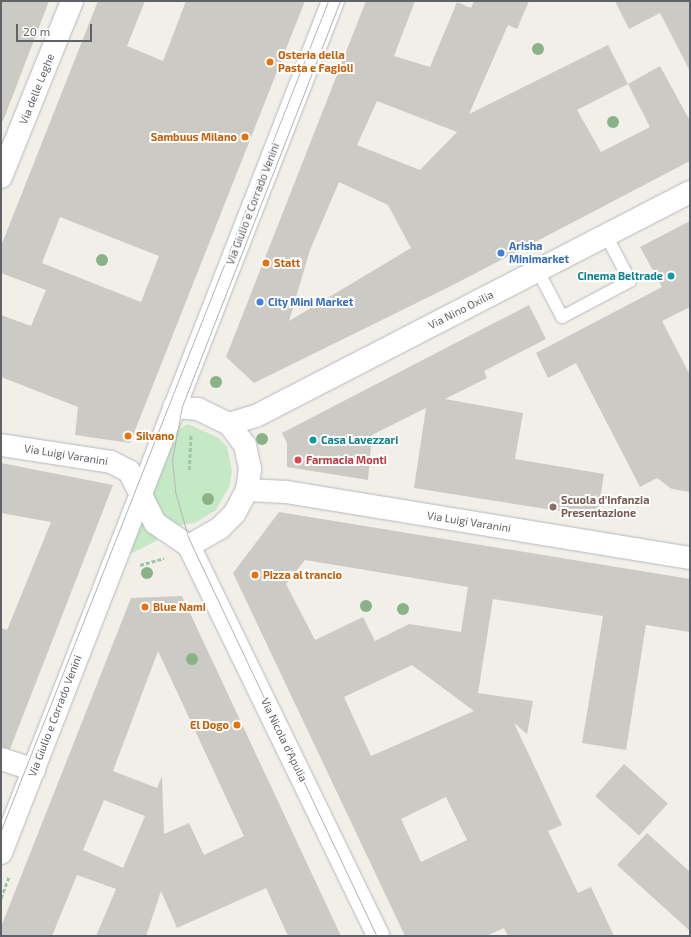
<!DOCTYPE html>
<html>
<head>
<meta charset="utf-8">
<style>
  body { margin:0 }
  #map { position:relative; width:691px; height:937px; overflow:hidden; background:#f1efe8; font-family:"Exo 2",sans-serif }
  div>[style] { position:absolute }
  .green>* { inset:0; background:#c5e8c5 }
  .building>* { inset:0; background:#cccac5; transform-origin:0 0 }
  .path>* { height:2.5px; margin-top:-1.25px; transform-origin:0; background:repeating-linear-gradient(90deg,#9cc7a9 0 4px,transparent 0 6px) }
  .roads { filter:drop-shadow(0 0 1px #b5b8bc) drop-shadow(0 0 1px #b5b8bc) }
  .service>* { height:12px; margin:-6px; padding:0 6px; transform-origin:6px; border-radius:6px; background:#fff }
  .minor>* { height:22px; margin:-11px; padding:0 11px; transform-origin:11px; border-radius:11px; background:#fff }
  .tram>* { height:1px; margin:-0.5px; padding:0 0.5px; transform-origin:0.5px; border-radius:0.5px; background:#b6b7b8 }
  .trees>* { width:12px; height:12px; margin:-6px; border-radius:50%; background:#89b387 }
  .dots>* { width:11px; height:11px; translate:-50% -50%; box-sizing:border-box; border:2px solid #fff; border-radius:50% }
  span { translate:-50% -50%; white-space:nowrap; text-align:center; line-height:1.15; -webkit-text-stroke:4px #fff; paint-order:stroke }
  .food-label { font-size:11px; color:#c56008; font-weight:700 }
  .left { translate:0 -50%; text-align:left }
  .right { translate:-100% -50%; text-align:right }
  .street-label { font-size:11px; color:#5f6368 }
  .shop-label { font-size:11px; color:#366cbe; font-weight:700 }
  .culture-label { font-size:11px; color:#0d838f; font-weight:700 }
  .health-label { font-size:11px; color:#be3a42; font-weight:700 }
  .education-label { font-size:11px; color:#785e54; font-weight:700 }
  .frame { position:absolute; inset:0; border:2px solid #5f6368; pointer-events:none }
  .scale { position:absolute; left:16px; top:24px; width:76px; height:18px; box-sizing:border-box; border:2px solid #5f6368; border-top:0; padding-left:5px; font-size:12px; line-height:14px; white-space:nowrap; color:#5f6368; -webkit-text-stroke:3px #fff; paint-order:stroke }
</style>
</head>
<body>
<div id="map">
  <div class="green">
    <div style="clip-path:polygon(188px 424px,219px 438px,227px 447px,232px 470px,230px 485px,216px 510px,195px 523px,171px 526px,147px 495px,176px 431px)"></div>
    <div style="clip-path:polygon(141px 521px,158px 540px,122px 558px)"></div>
  </div>
  <div class="building">
    <div style="clip-path:polygon(1px 1px,49px 1px,3px 121px,1px 121px)"></div>
    <div style="clip-path:polygon(evenodd,98px 1px,145px 1px,127px 46px,163px 61px,186px 1px,305px 1px,130px 443px,75px 435px,78px 407px,1px 377px,1px 315px,31px 326px,46px 290px,1px 273px,1px 246px,98px 1px,60px 217px,159px 256px,141px 302px,42px 263px,60px 217px)"></div>
    <div style="clip-path:polygon(evenodd,366px 1px,415px 1px,394px 56px,430px 67px,457px 2px,471px 8px,474px 1px,529px 1px,517px 29px,508px 25px,469px 114px,608px 45px,628px 84px,660px 66px,690px 121px,690px 161px,453px 285px,254px 383px,226px 357px,366px 1px,628px 84px,650px 127px,601px 152px,577px 110px,628px 84px,366px 1px,377px 101px,444px 127px,457px 132px,420px 170px,357px 145px,377px 101px,366px 1px,339px 182px,388px 205px,411px 248px,289px 321px,310px 250px,339px 182px)"></div>
    <div style="clip-path:polygon(615px 1px,690px 1px,690px 71px,660px 13px,629px 29px)"></div>
    <div style="clip-path:polygon(690px 221px,690px 307px,662px 321px,690px 375px,690px 492px,672px 489px,657px 478px,640px 487px,576px 363px,548px 378px,536px 353px,662px 287px,640px 247px)"></div>
    <div style="clip-path:polygon(529px 305px,546px 339px,484px 371px,487px 378px,445px 399px,523px 413px,515px 459px,604px 474px,597px 517px,414px 488px,426px 408px,372px 435px,368px 480px,287px 467px,287px 443px,282px 433px)"></div>
    <div style="clip-path:polygon(1px 463px,113px 485px,10px 749px,1px 747px,1px 628px,7px 630px,51px 522px,1px 513px)"></div>
    <div style="clip-path:polygon(evenodd,279px 512px,690px 579px,690px 632px,646px 625px,626px 750px,582px 743px,603px 616px,493px 599px,478px 693px,533px 701px,527px 734px,514px 723px,562px 825px,548px 831px,578px 893px,591px 887px,614px 936px,508px 936px,504px 928px,486px 936px,405px 936px,233px 573px,279px 512px,305px 560px,468px 587px,461px 632px,409px 624px,375px 641px,363px 617px,315px 640px,286px 584px,305px 560px,279px 512px,412px 665px,474px 711px,371px 756px,344px 697px,412px 665px,279px 512px,446px 797px,467px 840px,421px 862px,401px 819px,446px 797px)"></div>
    <div style="clip-path:polygon(evenodd,182px 596px,341px 936px,288px 936px,266px 888px,177px 928px,161px 891px,146px 936px,96px 936px,116px 889px,77px 875px,52px 936px,1px 936px,1px 927px,131px 598px,182px 596px,158px 651px,244px 836px,204px 855px,189px 823px,164px 834px,162px 776px,157px 788px,113px 771px,158px 651px,182px 596px,104px 800px,145px 816px,123px 868px,83px 850px,104px 800px)"></div>
    <div style="left:624px;top:764px;width:59px;height:43px;rotate:42deg"></div>
    <div style="clip-path:polygon(647px 833px,690px 872px,690px 931px,617px 865px)"></div>
  </div>
  <div class="path">
    <div style="left:189px;top:470px;width:35px;rotate:-87deg"></div>
    <div style="left:140px;top:565px;width:25px;rotate:-16deg"></div>
    <div style="left:1px;top:898px;width:23px;rotate:-70deg"></div>
  </div>
  <div class="roads">
    <div class="service">
      <div style="left:538px;top:271px;width:52px;rotate:62.4deg"></div>
      <div style="left:562px;top:317px;width:77px;rotate:-27.9deg"></div>
      <div style="left:630px;top:281px;width:52px;rotate:-117.6deg"></div>
    </div>
    <div class="minor">
      <div style="left:1px;top:177px;width:190px;rotate:-68deg"></div>
      <div style="left:174px;top:407px;width:24px;rotate:5deg"></div>
      <div style="left:198px;top:409px;width:34px;rotate:26deg"></div>
      <div style="left:229px;top:424px;width:26px;rotate:53deg"></div>
      <div style="left:245px;top:445px;width:25px;rotate:78deg"></div>
      <div style="left:250px;top:469px;width:21px;rotate:98deg"></div>
      <div style="left:247px;top:490px;width:27px;rotate:118deg"></div>
      <div style="left:234px;top:514px;width:20px;rotate:135deg"></div>
      <div style="left:220px;top:528px;width:36px;rotate:150deg"></div>
      <div style="left:229px;top:424px;width:28px;rotate:-17deg"></div>
      <div style="left:256px;top:416px;width:488px;rotate:-27.3deg"></div>
      <div style="left:1px;top:445px;width:111px;rotate:8.8deg"></div>
      <div style="left:111px;top:462px;width:20px;rotate:27deg"></div>
      <div style="left:129px;top:471px;width:58px;rotate:63.4deg"></div>
      <div style="left:155px;top:523px;width:41px;rotate:34.1deg"></div>
      <div style="left:247px;top:490px;width:39px;rotate:3deg"></div>
      <div style="left:286px;top:492px;width:409px;rotate:9.3deg"></div>
      <div style="left:189px;top:546px;width:433px;rotate:64.1deg"></div>
      <div style="left:1px;top:759px;width:35px;rotate:18deg"></div>
      <div style="left:1px;top:853px;width:914px;rotate:-68.71deg"></div>
    </div>
  </div>
  <div class="tram">
    <div style="left:340px;top:1px;width:435px;rotate:111.3deg"></div>
    <div style="left:182px;top:406px;width:55px;rotate:100.5deg"></div>
    <div style="left:172px;top:460px;width:31px;rotate:84deg"></div>
    <div style="left:175px;top:491px;width:48px;rotate:74.2deg"></div>
    <div style="left:188px;top:537px;width:441px;rotate:64.7deg"></div>
    <div style="left:1px;top:830px;width:891px;rotate:-68.47deg"></div>
  </div>
  <div class="trees">
    <div style="left:538px;top:49px"></div>
    <div style="left:613px;top:122px"></div>
    <div style="left:102px;top:260px"></div>
    <div style="left:216px;top:382px"></div>
    <div style="left:262px;top:439px"></div>
    <div style="left:208px;top:499px"></div>
    <div style="left:147px;top:573px"></div>
    <div style="left:366px;top:606px"></div>
    <div style="left:403px;top:609px"></div>
    <div style="left:192px;top:659px"></div>
  </div>
  <div class="dots">
    <div style="left:270px;top:62px;background:#e8710a"></div>
    <div style="left:245px;top:137px;background:#e8710a"></div>
    <div style="left:501px;top:253px;background:#3f7fe0"></div>
    <div style="left:266px;top:263px;background:#e8710a"></div>
    <div style="left:671px;top:276px;background:#0f9aa8"></div>
    <div style="left:260px;top:302px;background:#3f7fe0"></div>
    <div style="left:128px;top:436px;background:#e8710a"></div>
    <div style="left:313px;top:440px;background:#0f9aa8"></div>
    <div style="left:298px;top:460px;background:#e0444e"></div>
    <div style="left:553px;top:507px;background:#8d6e63"></div>
    <div style="left:255px;top:575px;background:#e8710a"></div>
    <div style="left:145px;top:607px;background:#e8710a"></div>
    <div style="left:237px;top:725px;background:#e8710a"></div>
  </div>
  <div class="food-label">
    <span class="left" style="left:278px;top:62px">Osteria della<br>Pasta e Fagioli</span>
    <span class="right" style="left:237px;top:137px">Sambuus Milano</span>
    <span class="left" style="left:274px;top:263px">Statt</span>
    <span class="left" style="left:136px;top:436px">Silvano</span>
    <span class="left" style="left:263px;top:575px">Pizza al trancio</span>
    <span class="left" style="left:153px;top:607px">Blue Nami</span>
    <span class="right" style="left:229px;top:725px">El Dogo</span>
  </div>
  <div class="street-label">
    <span style="left:37px;top:89px;rotate:-68deg">Via delle Leghe</span>
    <span style="left:253px;top:204px;rotate:-69deg">Via Giulio e Corrado Venini</span>
    <span style="left:461px;top:310px;rotate:-27deg">Via Nino Oxilia</span>
    <span style="left:66px;top:455px;rotate:9deg">Via Luigi Varanini</span>
    <span style="left:469px;top:522px;rotate:9deg">Via Luigi Varanini</span>
    <span style="left:55px;top:716px;rotate:-69deg">Via Giulio e Corrado Venini</span>
    <span style="left:284px;top:740px;rotate:64deg">Via Nicola d'Apulia</span>
  </div>
  <div class="shop-label">
    <span class="left" style="left:509px;top:253px">Arisha<br>Minimarket</span>
    <span class="left" style="left:268px;top:302px">City Mini Market</span>
  </div>
  <div class="culture-label">
    <span class="right" style="left:663px;top:276px">Cinema Beltrade</span>
    <span class="left" style="left:321px;top:440px">Casa Lavezzari</span>
  </div>
  <div class="health-label">
    <span class="left" style="left:306px;top:460px">Farmacia Monti</span>
  </div>
  <div class="education-label">
    <span class="left" style="left:561px;top:507px">Scuola d'Infanzia<br>Presentazione</span>
  </div>
  <div class="frame"></div>
  <div class="scale">20 m</div>
</div>
</body>
</html>
